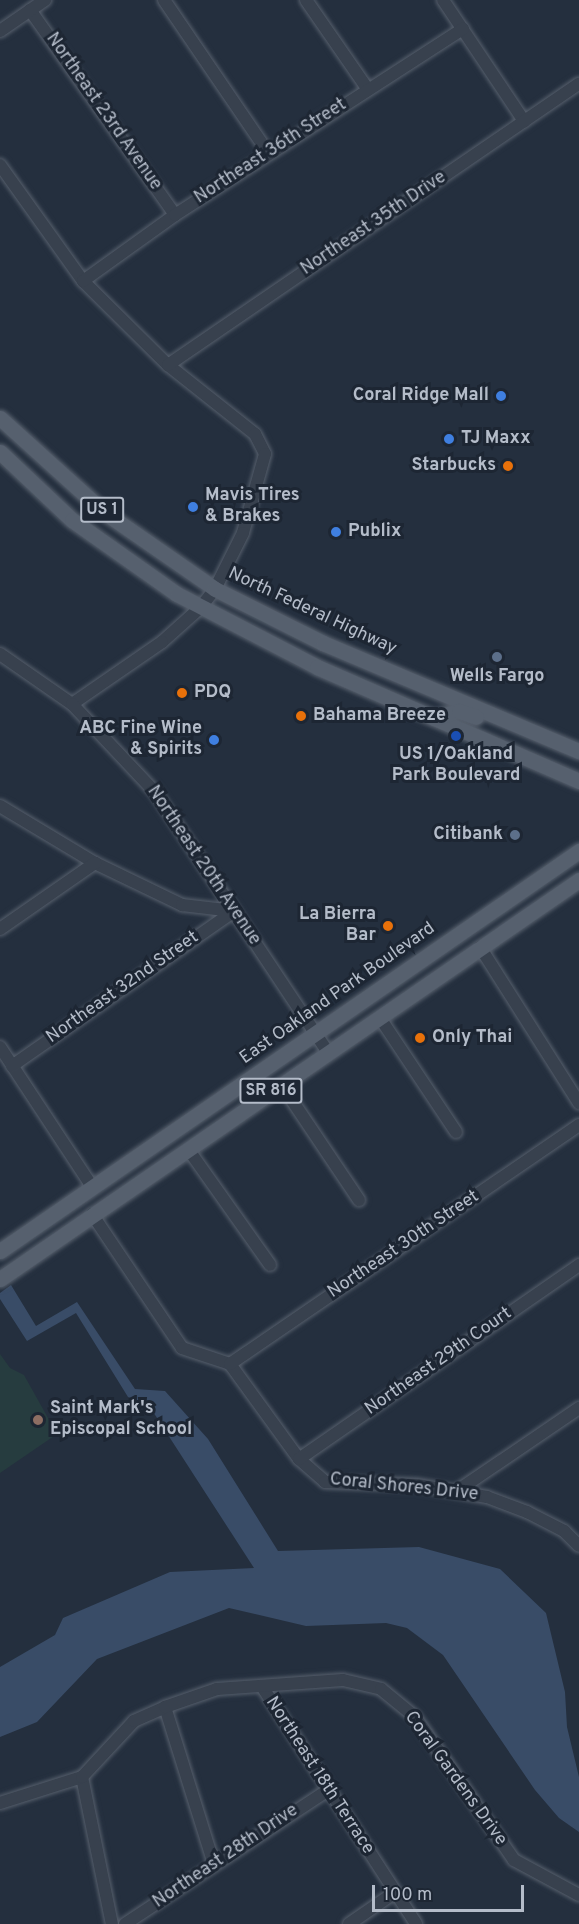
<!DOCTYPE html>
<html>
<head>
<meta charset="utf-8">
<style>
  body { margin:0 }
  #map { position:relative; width:579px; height:1924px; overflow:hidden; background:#242f3e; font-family:Overpass,sans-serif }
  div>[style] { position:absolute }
  .green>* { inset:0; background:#263c3f }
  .water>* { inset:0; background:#394c67 }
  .roads { filter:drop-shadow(0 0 2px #565f6c) drop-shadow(0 0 2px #565f6c) }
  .minor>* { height:12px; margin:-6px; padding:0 6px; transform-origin:6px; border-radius:6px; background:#38414e }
  .major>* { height:15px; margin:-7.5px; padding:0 7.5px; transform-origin:7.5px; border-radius:7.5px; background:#56606e }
  .dots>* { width:16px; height:16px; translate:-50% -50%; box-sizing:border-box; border:3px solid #1d2633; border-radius:50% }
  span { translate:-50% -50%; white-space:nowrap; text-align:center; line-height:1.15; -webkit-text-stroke:6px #1d2633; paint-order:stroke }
  .shield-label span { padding:2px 4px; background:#1d2633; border:2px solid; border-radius:4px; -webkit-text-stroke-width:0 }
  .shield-label { font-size:16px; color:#b4bcc9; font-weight:700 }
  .street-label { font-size:18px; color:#b4bcc9 }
  .poi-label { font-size:18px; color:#b4bcc9; font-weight:700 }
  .right { translate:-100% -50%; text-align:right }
  .left { translate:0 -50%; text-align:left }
  .scale { position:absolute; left:372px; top:1885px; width:152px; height:27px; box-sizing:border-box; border:3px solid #b4bcc9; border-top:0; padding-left:8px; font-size:18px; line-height:21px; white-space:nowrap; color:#b4bcc9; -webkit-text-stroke:4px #1d2633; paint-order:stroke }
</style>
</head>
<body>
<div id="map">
  <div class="green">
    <div style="clip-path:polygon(0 1354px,10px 1368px,24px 1375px,57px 1434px,0 1473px)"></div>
  </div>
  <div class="water">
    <div style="clip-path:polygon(11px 1285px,36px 1326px,77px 1302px,135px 1389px,165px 1391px,208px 1439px,278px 1551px,419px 1547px,500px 1569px,546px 1613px,565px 1692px,567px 1727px,579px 1777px,579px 1832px,559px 1818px,535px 1790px,443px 1655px,407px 1628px,386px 1623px,306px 1626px,229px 1608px,97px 1659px,37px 1722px,0 1737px,0 1667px,55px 1635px,63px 1618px,170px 1572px,254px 1568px,148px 1404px,128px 1397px,76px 1313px,27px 1341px,0 1299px,0 1293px)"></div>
  </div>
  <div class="roads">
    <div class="minor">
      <div style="left:164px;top:0;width:186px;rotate:55.7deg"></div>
      <div style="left:306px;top:0;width:107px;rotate:55.3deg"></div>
      <div style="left:443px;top:0;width:146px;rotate:56.2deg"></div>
      <div style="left:30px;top:10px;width:251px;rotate:54.7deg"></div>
      <div style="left:0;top:31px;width:55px;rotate:-34.6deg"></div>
      <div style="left:0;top:165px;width:143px;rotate:54.4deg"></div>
      <div style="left:83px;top:281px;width:120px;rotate:44.7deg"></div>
      <div style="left:168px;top:365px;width:111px;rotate:38.4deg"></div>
      <div style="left:255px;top:434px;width:22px;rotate:63deg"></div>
      <div style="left:265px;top:454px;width:82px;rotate:105.6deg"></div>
      <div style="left:243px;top:533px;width:63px;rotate:116.6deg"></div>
      <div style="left:215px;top:589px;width:23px;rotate:128deg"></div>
      <div style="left:201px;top:607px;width:52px;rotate:138.1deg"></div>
      <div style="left:162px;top:642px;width:109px;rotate:145.4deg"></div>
      <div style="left:83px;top:281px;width:113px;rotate:-35.7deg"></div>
      <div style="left:175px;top:215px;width:343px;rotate:-32.9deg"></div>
      <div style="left:168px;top:365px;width:498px;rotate:-34.4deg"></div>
      <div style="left:0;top:654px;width:88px;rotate:34.8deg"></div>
      <div style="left:72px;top:704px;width:121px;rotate:46.7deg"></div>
      <div style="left:155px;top:792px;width:312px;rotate:56.4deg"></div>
      <div style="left:0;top:806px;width:111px;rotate:31deg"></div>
      <div style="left:95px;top:863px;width:97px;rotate:25.8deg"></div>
      <div style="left:182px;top:905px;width:52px;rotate:6.6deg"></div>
      <div style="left:0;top:929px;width:116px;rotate:-34.8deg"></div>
      <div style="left:480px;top:947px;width:185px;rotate:57.6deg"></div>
      <div style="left:380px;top:1018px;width:137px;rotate:56.3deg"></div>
      <div style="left:0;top:1047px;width:169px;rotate:56.6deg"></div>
      <div style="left:12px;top:1066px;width:271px;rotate:-34.9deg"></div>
      <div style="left:281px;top:1084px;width:140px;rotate:56.1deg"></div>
      <div style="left:188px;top:1149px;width:142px;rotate:54.7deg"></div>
      <div style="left:92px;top:1214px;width:161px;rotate:56.1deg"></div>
      <div style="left:182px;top:1348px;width:51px;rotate:18.4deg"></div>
      <div style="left:230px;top:1364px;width:117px;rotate:54deg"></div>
      <div style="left:299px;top:1459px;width:35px;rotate:41deg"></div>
      <div style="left:325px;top:1482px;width:92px;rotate:1.9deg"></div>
      <div style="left:417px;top:1485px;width:71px;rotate:9.7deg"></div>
      <div style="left:487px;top:1497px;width:43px;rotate:20.6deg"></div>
      <div style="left:527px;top:1512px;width:42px;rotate:27.2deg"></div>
      <div style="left:564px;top:1531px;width:21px;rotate:45deg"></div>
      <div style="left:230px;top:1364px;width:423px;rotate:-34.4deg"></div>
      <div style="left:299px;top:1459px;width:341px;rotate:-34.7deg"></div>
      <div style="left:457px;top:1491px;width:148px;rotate:-34.2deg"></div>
      <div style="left:263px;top:1688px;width:281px;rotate:57deg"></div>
      <div style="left:165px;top:1707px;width:164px;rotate:72.7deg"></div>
      <div style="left:82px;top:1777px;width:150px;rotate:78.5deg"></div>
      <div style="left:0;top:1803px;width:86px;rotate:-17.6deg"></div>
      <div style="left:82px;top:1777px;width:76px;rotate:-47.1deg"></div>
      <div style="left:134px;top:1721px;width:34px;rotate:-24deg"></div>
      <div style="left:165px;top:1707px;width:55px;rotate:-19.1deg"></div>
      <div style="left:217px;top:1689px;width:126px;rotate:-4.1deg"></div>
      <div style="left:343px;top:1680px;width:39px;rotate:13deg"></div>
      <div style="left:381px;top:1689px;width:44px;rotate:39.5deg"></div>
      <div style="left:415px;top:1717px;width:174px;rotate:55.3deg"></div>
      <div style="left:514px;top:1860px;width:74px;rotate:28.3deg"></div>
      <div style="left:125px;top:1924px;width:242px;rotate:-33.4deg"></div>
      <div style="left:349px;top:1924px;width:55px;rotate:-34.6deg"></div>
    </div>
    <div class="major">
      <div style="left:0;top:418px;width:140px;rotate:42.1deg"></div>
      <div style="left:104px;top:512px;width:135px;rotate:34.7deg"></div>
      <div style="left:215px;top:589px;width:121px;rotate:26.6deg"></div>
      <div style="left:323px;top:643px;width:278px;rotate:22.9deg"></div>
      <div style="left:0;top:452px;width:99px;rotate:43.4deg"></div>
      <div style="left:72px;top:520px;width:128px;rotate:35.2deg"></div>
      <div style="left:177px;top:594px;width:158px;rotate:27.5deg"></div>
      <div style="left:317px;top:667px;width:286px;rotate:23.5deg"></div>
      <div style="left:434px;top:718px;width:26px;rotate:-16deg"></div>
      <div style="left:459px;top:711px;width:18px;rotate:19deg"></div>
      <div style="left:0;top:1251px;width:704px;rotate:-34.64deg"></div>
      <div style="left:0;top:1279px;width:703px;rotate:-34.57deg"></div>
    </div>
  </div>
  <div class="dots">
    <div style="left:501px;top:396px;background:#3f7fe0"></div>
    <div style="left:449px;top:439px;background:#3f7fe0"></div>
    <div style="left:508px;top:466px;background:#e8710a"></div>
    <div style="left:193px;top:507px;background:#3f7fe0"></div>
    <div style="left:336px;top:532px;background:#3f7fe0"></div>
    <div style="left:497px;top:657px;background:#5c6f8a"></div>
    <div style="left:182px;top:693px;background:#e8710a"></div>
    <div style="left:301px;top:716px;background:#e8710a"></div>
    <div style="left:456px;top:736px;background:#1a4fb4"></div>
    <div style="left:214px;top:740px;background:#3f7fe0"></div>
    <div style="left:515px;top:835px;background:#5c6f8a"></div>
    <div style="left:388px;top:926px;background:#e8710a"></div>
    <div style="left:420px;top:1038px;background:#e8710a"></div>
    <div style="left:38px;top:1420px;background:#8d6e63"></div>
  </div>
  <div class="shield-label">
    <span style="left:102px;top:510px">US 1</span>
    <span style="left:271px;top:1091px">SR 816</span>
  </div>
  <div class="street-label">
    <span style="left:103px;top:112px;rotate:55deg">Northeast 23rd Avenue</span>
    <span style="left:271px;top:152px;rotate:-33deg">Northeast 36th Street</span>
    <span style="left:374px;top:224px;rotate:-34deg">Northeast 35th Drive</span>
    <span style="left:312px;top:612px;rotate:25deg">North Federal Highway</span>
    <span style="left:203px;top:866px;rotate:56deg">Northeast 20th Avenue</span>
    <span style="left:123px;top:988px;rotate:-35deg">Northeast 32nd Street</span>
    <span style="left:338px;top:994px;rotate:-35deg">East Oakland Park Boulevard</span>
    <span style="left:404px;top:1245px;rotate:-34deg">Northeast 30th Street</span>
    <span style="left:439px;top:1362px;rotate:-35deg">Northeast 29th Court</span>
    <span style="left:404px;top:1488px;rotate:6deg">Coral Shores Drive</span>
    <span style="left:319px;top:1776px;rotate:57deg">Northeast 18th Terrace</span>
    <span style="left:455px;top:1779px;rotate:54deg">Coral Gardens Drive</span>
    <span style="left:226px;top:1857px;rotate:-34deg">Northeast 28th Drive</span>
  </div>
  <div class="poi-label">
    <span class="right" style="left:489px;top:396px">Coral Ridge Mall</span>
    <span class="left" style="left:461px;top:439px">TJ Maxx</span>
    <span class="right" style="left:496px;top:466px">Starbucks</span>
    <span class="left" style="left:205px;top:507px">Mavis Tires<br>&amp; Brakes</span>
    <span class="left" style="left:348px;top:532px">Publix</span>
    <span style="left:497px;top:677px">Wells Fargo</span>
    <span class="left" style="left:194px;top:693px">PDQ</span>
    <span class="left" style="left:313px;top:716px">Bahama Breeze</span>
    <span class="right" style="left:202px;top:740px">ABC Fine Wine<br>&amp; Spirits</span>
    <span style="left:456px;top:766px">US 1/Oakland<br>Park Boulevard</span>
    <span class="right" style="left:503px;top:835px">Citibank</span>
    <span class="right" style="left:376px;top:926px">La Bierra<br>Bar</span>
    <span class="left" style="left:432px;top:1038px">Only Thai</span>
    <span class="left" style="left:50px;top:1420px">Saint Mark's<br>Episcopal School</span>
  </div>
  <div class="scale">100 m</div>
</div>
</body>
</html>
